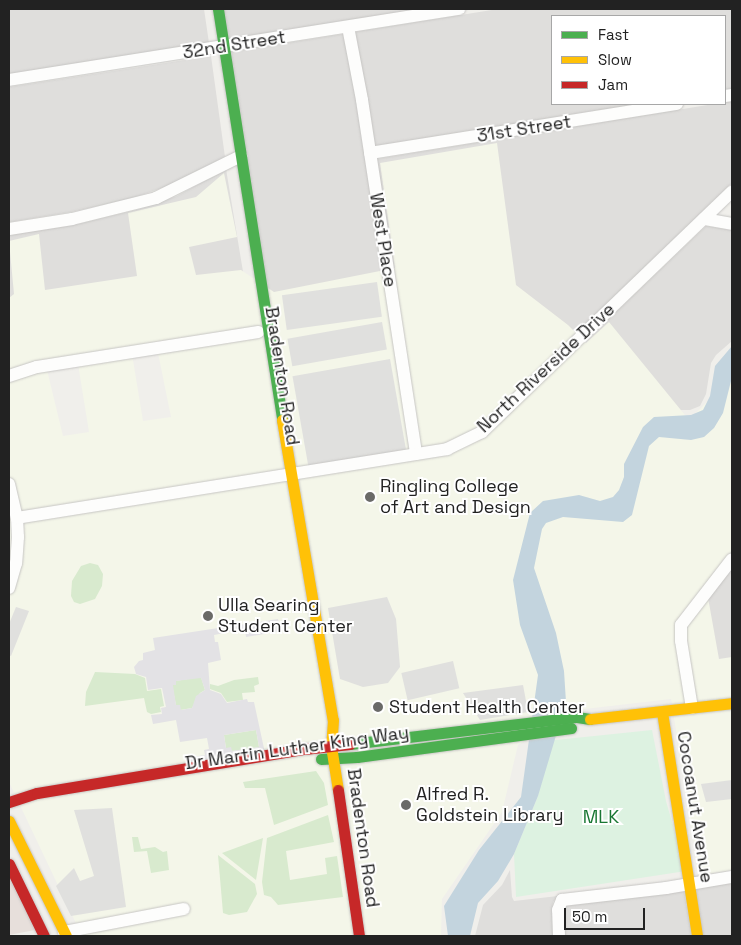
<!DOCTYPE html>
<html>
<head>
<meta charset="utf-8">
<style>
  body { margin:0 }
  #map { position:relative; width:741px; height:945px; overflow:hidden; background:#f0efeb; font-family:"Space Grotesk",sans-serif }
  div>[style] { position:absolute }
  .residential>* { inset:0; background:#dfdedc }
  .commercial>* { inset:0; background:#e7dfdb }
  .education>* { inset:0; background:#f4f6e9 }
  .grass>* { inset:0; background:#d8eace }
  .park>* { inset:0; background:#ddf2e1 }
  .parking>* { inset:0; background:#e0e0de; transform-origin:0 0 }
  .plaza>* { inset:0; background:#e3e2e5 }
  .water>* { inset:0; background:#c3d4de }
  .roads { filter:drop-shadow(0 0 1px #c6c5c3) drop-shadow(0 0 1px #c6c5c3) }
  .street>* { height:12px; margin:-6px; padding:0 6px; transform-origin:6px; border-radius:6px; background:#fdfdfc }
  .fast>* { height:11px; margin:-5.5px; padding:0 5.5px; transform-origin:5.5px; border-radius:5.5px; background:#4caf50 }
  .slow>* { height:11px; margin:-5.5px; padding:0 5.5px; transform-origin:5.5px; border-radius:5.5px; background:#ffc107 }
  .jam>* { height:11px; margin:-5.5px; padding:0 5.5px; transform-origin:5.5px; border-radius:5.5px; background:#c62828 }
  .dots>* { width:14px; height:14px; translate:-50% -50%; box-sizing:border-box; border:2px solid #fff; border-radius:50% }
  span { translate:-50% -50%; white-space:nowrap; text-align:center; line-height:1.15; -webkit-text-stroke:4px #fff; paint-order:stroke }
  .street-label { font-size:18px; color:#222 }
  .poi-label { font-size:18px; color:#222 }
  .left { translate:0 -50%; text-align:left }
  .park-label { font-size:18px; color:#197733 }
  .frame { position:absolute; inset:0; border:10px solid #222; pointer-events:none }
  .legend { position:absolute; left:551px; top:15px; width:175px; height:90px; box-sizing:border-box; background:#fff; border:1px solid #a7a7a7; margin:0; padding:6px 9px; list-style:none; font-size:15px; color:#222 }
  .legend li { display:flex; align-items:center; gap:10px; height:25px }
  .legend b { width:25px; border:1px solid #a7a7a7 }
  .scale { position:absolute; left:564px; top:908px; width:81px; height:22px; box-sizing:border-box; border:2px solid #222; border-top:0; padding-left:6px; font-size:15px; line-height:18px; white-space:nowrap; color:#222; -webkit-text-stroke:4px #fff; paint-order:stroke }
</style>
</head>
<body>
<div id="map">
  <div class="residential">
    <div style="clip-path:polygon(9px 9px,204px 9px,209px 43px,9px 74px)"></div>
    <div style="clip-path:polygon(224px 9px,420px 9px,229px 40px)"></div>
    <div style="clip-path:polygon(498px 9px,732px 9px,732px 88px,725px 90px,725px 16px,552px 16px,552px 104px,638px 104px,375px 146px,355px 32px)"></div>
    <div style="clip-path:polygon(344px 34px,356px 101px,410px 449px,296px 467px,231px 52px)"></div>
    <div style="clip-path:polygon(211px 56px,225px 157px,173px 184px,133px 198px,71px 212px,9px 222px,9px 87px)"></div>
    <div style="clip-path:polygon(732px 101px,732px 183px,479px 427px,421px 447px,377px 159px)"></div>
    <div style="clip-path:polygon(226px 169px,252px 326px,9px 369px,9px 235px,74px 225px,136px 210px,177px 196px)"></div>
    <div style="clip-path:polygon(706px 226px,732px 230px,732px 341px,716px 355px,711px 363px,706px 394px,700px 406px,690px 410px,671px 410px,484px 438px)"></div>
    <div style="clip-path:polygon(732px 569px,732px 697px,693px 618px)"></div>
    <div style="clip-path:polygon(510px 870px,512px 897px,514px 901px,558px 896px,553px 902px,552px 910px,553px 936px,475px 936px,483px 905px,502px 885px)"></div>
    <div style="clip-path:polygon(732px 883px,732px 936px,703px 936px,695px 889px)"></div>
    <div style="clip-path:polygon(684px 891px,692px 936px,565px 936px,565px 906px)"></div>
  </div>
  <div class="commercial">
    <div style="clip-path:polygon(9px 877px,35px 930px,9px 935px)"></div>
  </div>
  <div class="education">
    <div style="clip-path:polygon(evenodd,497px 143px,516px 285px,568px 325px,586px 343px,609px 322px,689px 420px,732px 377px,732px 558px,707px 592px,719px 659px,732px 657px,732px 870px,699px 875px,671px 699px,576px 710px,518px 745px,502px 812px,442px 899px,441px 936px,82px 936px,9px 782px,9px 298px,14px 294px,9px 241px,39px 234px,45px 290px,137px 276px,128px 213px,196px 197px,224px 173px,237px 237px,189px 247px,196px 275px,241px 270px,274px 292px,395px 268px,380px 163px,497px 143px,157px 348px,171px 417px,143px 421px,132px 354px,157px 348px,497px 143px,78px 364px,89px 432px,63px 436px,47px 370px,78px 364px)"></div>
  </div>
  <div class="grass">
    <div style="clip-path:polygon(90px 563px,98px 565px,103px 574px,102px 586px,95px 599px,80px 604px,74px 602px,71px 596px,72px 581px,81px 566px)"></div>
    <div style="clip-path:polygon(95px 672px,135px 674px,145px 678px,147px 691px,161px 689px,164px 706px,160px 707px,161px 712px,151px 714px,147px 712px,144px 698px,85px 706px,86px 692px)"></div>
    <div style="clip-path:polygon(201px 677px,205px 690px,200px 693px,192px 708px,180px 710px,176px 705px,172px 685px,175px 681px)"></div>
    <div style="clip-path:polygon(258px 677px,259px 684px,254px 686px,255px 692px,242px 693px,243px 700px,227px 702px,221px 693px,210px 689px,210px 684px,218px 686px,234px 680px)"></div>
    <div style="clip-path:polygon(256px 730px,259px 747px,232px 751px,226px 748px,224px 735px)"></div>
    <div style="clip-path:polygon(316px 771px,324px 783px,328px 805px,274px 825px,265px 788px,245px 788px,243px 782px)"></div>
    <div style="clip-path:polygon(328px 815px,334px 842px,286px 851px,290px 880px,327px 874px,325px 858px,337px 856px,343px 897px,278px 905px,271px 897px,264px 895px,262px 882px,267px 838px)"></div>
    <div style="clip-path:polygon(132px 837px,138px 837px,141px 849px,155px 847px,163px 852px,167px 851px,169px 870px,151px 873px,147px 851px,134px 852px)"></div>
    <div style="clip-path:polygon(263px 838px,256px 880px,222px 853px)"></div>
    <div style="clip-path:polygon(218px 855px,255px 884px,257px 894px,247px 912px,229px 915px,223px 913px)"></div>
  </div>
  <div class="park">
    <div style="clip-path:polygon(652px 730px,666px 801px,686px 871px,516px 897px,514px 854px,538px 796px,546px 741px)"></div>
  </div>
  <div class="parking">
    <div style="left:377px;top:282px;width:35px;height:96px;rotate:82deg"></div>
    <div style="left:382px;top:322px;width:28px;height:96px;rotate:80deg"></div>
    <div style="left:390px;top:359px;width:97px;height:99px;rotate:80deg"></div>
    <div style="clip-path:polygon(387px 597px,396px 619px,400px 667px,388px 683px,363px 687px,340px 679px,328px 608px)"></div>
    <div style="clip-path:polygon(16px 607px,29px 611px,11px 656px,9px 655px,9px 624px)"></div>
    <div style="left:453px;top:661px;width:28px;height:53px;rotate:77deg"></div>
    <div style="clip-path:polygon(523px 685px,528px 712px,480px 720px,463px 693px)"></div>
    <div style="clip-path:polygon(732px 780px,732px 799px,706px 802px,701px 784px)"></div>
    <div style="clip-path:polygon(112px 808px,126px 907px,71px 916px,56px 886px,74px 868px,80px 881px,94px 876px,74px 810px)"></div>
  </div>
  <div class="plaza">
    <div style="clip-path:polygon(evenodd,278px 619px,281px 631px,246px 637px,245px 629px,214px 635px,215px 642px,218px 642px,221px 660px,208px 663px,210px 690px,221px 694px,227px 703px,247px 699px,248px 702px,254px 702px,265px 753px,188px 765px,187px 758px,205px 755px,204px 750px,209px 749px,207px 738px,180px 742px,176px 720px,153px 724px,151px 715px,162px 714px,161px 708px,166px 707px,162px 688px,148px 690px,146px 677px,136px 674px,134px 667px,139px 661px,143px 660px,143px 653px,155px 650px,153px 638px,278px 619px,201px 678px,205px 690px,196px 696px,192px 708px,181px 710px,180px 705px,176px 705px,173px 685px,176px 685px,176px 681px,201px 678px,278px 619px,256px 730px,259px 747px,232px 751px,231px 747px,226px 748px,224px 735px,256px 730px)"></div>
  </div>
  <div class="water">
    <div style="clip-path:polygon(732px 346px,732px 377px,723px 413px,714px 428px,704px 437px,691px 440px,659px 437px,649px 446px,632px 515px,623px 522px,563px 517px,546px 523px,542px 529px,534px 568px,556px 633px,564px 671px,566px 702px,538px 796px,514px 854px,498px 881px,478px 903px,470px 936px,448px 936px,444px 906px,479px 850px,521px 797px,538px 675px,520px 625px,513px 580px,530px 513px,543px 501px,579px 495px,600px 501px,613px 497px,619px 490px,624px 477px,624px 464px,643px 427px,654px 417px,691px 415px,703px 410px,710px 396px,715px 366px)"></div>
  </div>
  <div class="roads">
    <div class="street">
      <div style="left:348px;top:27px;width:74px;rotate:79.1deg"></div>
      <div style="left:362px;top:100px;width:358px;rotate:81.3deg"></div>
      <div style="left:9px;top:80px;width:456px;rotate:-9deg"></div>
      <div style="left:725px;top:96px;width:7px;rotate:-8deg"></div>
      <div style="left:370px;top:153px;width:311px;rotate:-9.1deg"></div>
      <div style="left:704px;top:219px;width:28px;rotate:10deg"></div>
      <div style="left:9px;top:229px;width:64px;rotate:-9deg"></div>
      <div style="left:72px;top:219px;width:87px;rotate:-14deg"></div>
      <div style="left:156px;top:198px;width:95px;rotate:-26.3deg"></div>
      <div style="left:9px;top:376px;width:29px;rotate:-18deg"></div>
      <div style="left:37px;top:367px;width:224px;rotate:-9deg"></div>
      <div style="left:9px;top:484px;width:35px;rotate:77deg"></div>
      <div style="left:17px;top:518px;width:19px;rotate:87deg"></div>
      <div style="left:18px;top:537px;width:26px;rotate:94deg"></div>
      <div style="left:16px;top:563px;width:26px;rotate:106deg"></div>
      <div style="left:17px;top:518px;width:436px;rotate:-9.1deg"></div>
      <div style="left:447px;top:449px;width:39px;rotate:-26deg"></div>
      <div style="left:482px;top:432px;width:347px;rotate:-43.9deg"></div>
      <div style="left:692px;top:708px;width:68px;rotate:-99.3deg"></div>
      <div style="left:681px;top:641px;width:16px;rotate:-90deg"></div>
      <div style="left:681px;top:625px;width:83px;rotate:-52.3deg"></div>
      <div style="left:64px;top:932px;width:122px;rotate:-10.9deg"></div>
      <div style="left:559px;top:936px;width:26px;rotate:-92deg"></div>
      <div style="left:558px;top:910px;width:11px;rotate:-68deg"></div>
      <div style="left:562px;top:900px;width:105px;rotate:-6.6deg"></div>
      <div style="left:666px;top:888px;width:67px;rotate:-9.5deg"></div>
    </div>
    <div class="fast">
      <div style="left:218px;top:9px;width:416px;rotate:81.1deg"></div>
      <div style="left:350px;top:744px;width:229px;rotate:-6.8deg"></div>
      <div style="left:577px;top:717px;width:13px;rotate:9deg"></div>
      <div style="left:321px;top:759px;width:36px;rotate:-3deg"></div>
      <div style="left:357px;top:757px;width:216px;rotate:-7.7deg"></div>
    </div>
    <div class="slow">
      <div style="left:282px;top:420px;width:304px;rotate:80.4deg"></div>
      <div style="left:333px;top:720px;width:26px;rotate:94deg"></div>
      <div style="left:331px;top:746px;width:45px;rotate:81deg"></div>
      <div style="left:662px;top:712px;width:227px;rotate:81.1deg"></div>
      <div style="left:590px;top:719px;width:143px;rotate:-6.4deg"></div>
      <div style="left:9px;top:821px;width:128px;rotate:63.6deg"></div>
    </div>
    <div class="jam">
      <div style="left:338px;top:790px;width:148px;rotate:81.8deg"></div>
      <div style="left:9px;top:802px;width:29px;rotate:-18deg"></div>
      <div style="left:37px;top:793px;width:271px;rotate:-9.4deg"></div>
      <div style="left:304px;top:749px;width:46px;rotate:-6.2deg"></div>
      <div style="left:9px;top:864px;width:80px;rotate:64.1deg"></div>
    </div>
  </div>
  <div class="dots">
    <div style="left:370px;top:497px;background:#6a6a68"></div>
    <div style="left:208px;top:616px;background:#6a6a68"></div>
    <div style="left:378px;top:707px;background:#6a6a68"></div>
    <div style="left:406px;top:805px;background:#6a6a68"></div>
  </div>
  <div class="street-label">
    <span style="left:234px;top:45px;rotate:-9deg">32nd Street</span>
    <span style="left:524px;top:129px;rotate:-9deg">31st Street</span>
    <span style="left:383px;top:240px;rotate:81deg">West Place</span>
    <span style="left:546px;top:368px;rotate:-43deg">North Riverside Drive</span>
    <span style="left:282px;top:376px;rotate:81deg">Bradenton Road</span>
    <span style="left:297px;top:748px;rotate:-8deg">Dr Martin Luther King Way</span>
    <span style="left:695px;top:807px;rotate:81deg">Cocoanut Avenue</span>
    <span style="left:363px;top:838px;rotate:82deg">Bradenton Road</span>
  </div>
  <div class="poi-label">
    <span class="left" style="left:380px;top:497px">Ringling College<br>of Art and Design</span>
    <span class="left" style="left:218px;top:616px">Ulla Searing<br>Student Center</span>
    <span class="left" style="left:389px;top:707px">Student Health Center</span>
    <span class="left" style="left:416px;top:805px">Alfred R.<br>Goldstein Library</span>
  </div>
  <div class="park-label">
    <span style="left:601px;top:817px">MLK</span>
  </div>
  <div class="frame"></div>
  <ul class="legend">
  <li><b style="height:6px;background:#4caf50"></b>Fast</li>
  <li><b style="height:6px;background:#ffc107"></b>Slow</li>
  <li><b style="height:6px;background:#c62828"></b>Jam</li>
  </ul>
  <div class="scale">50 m</div>
</div>
</body>
</html>
